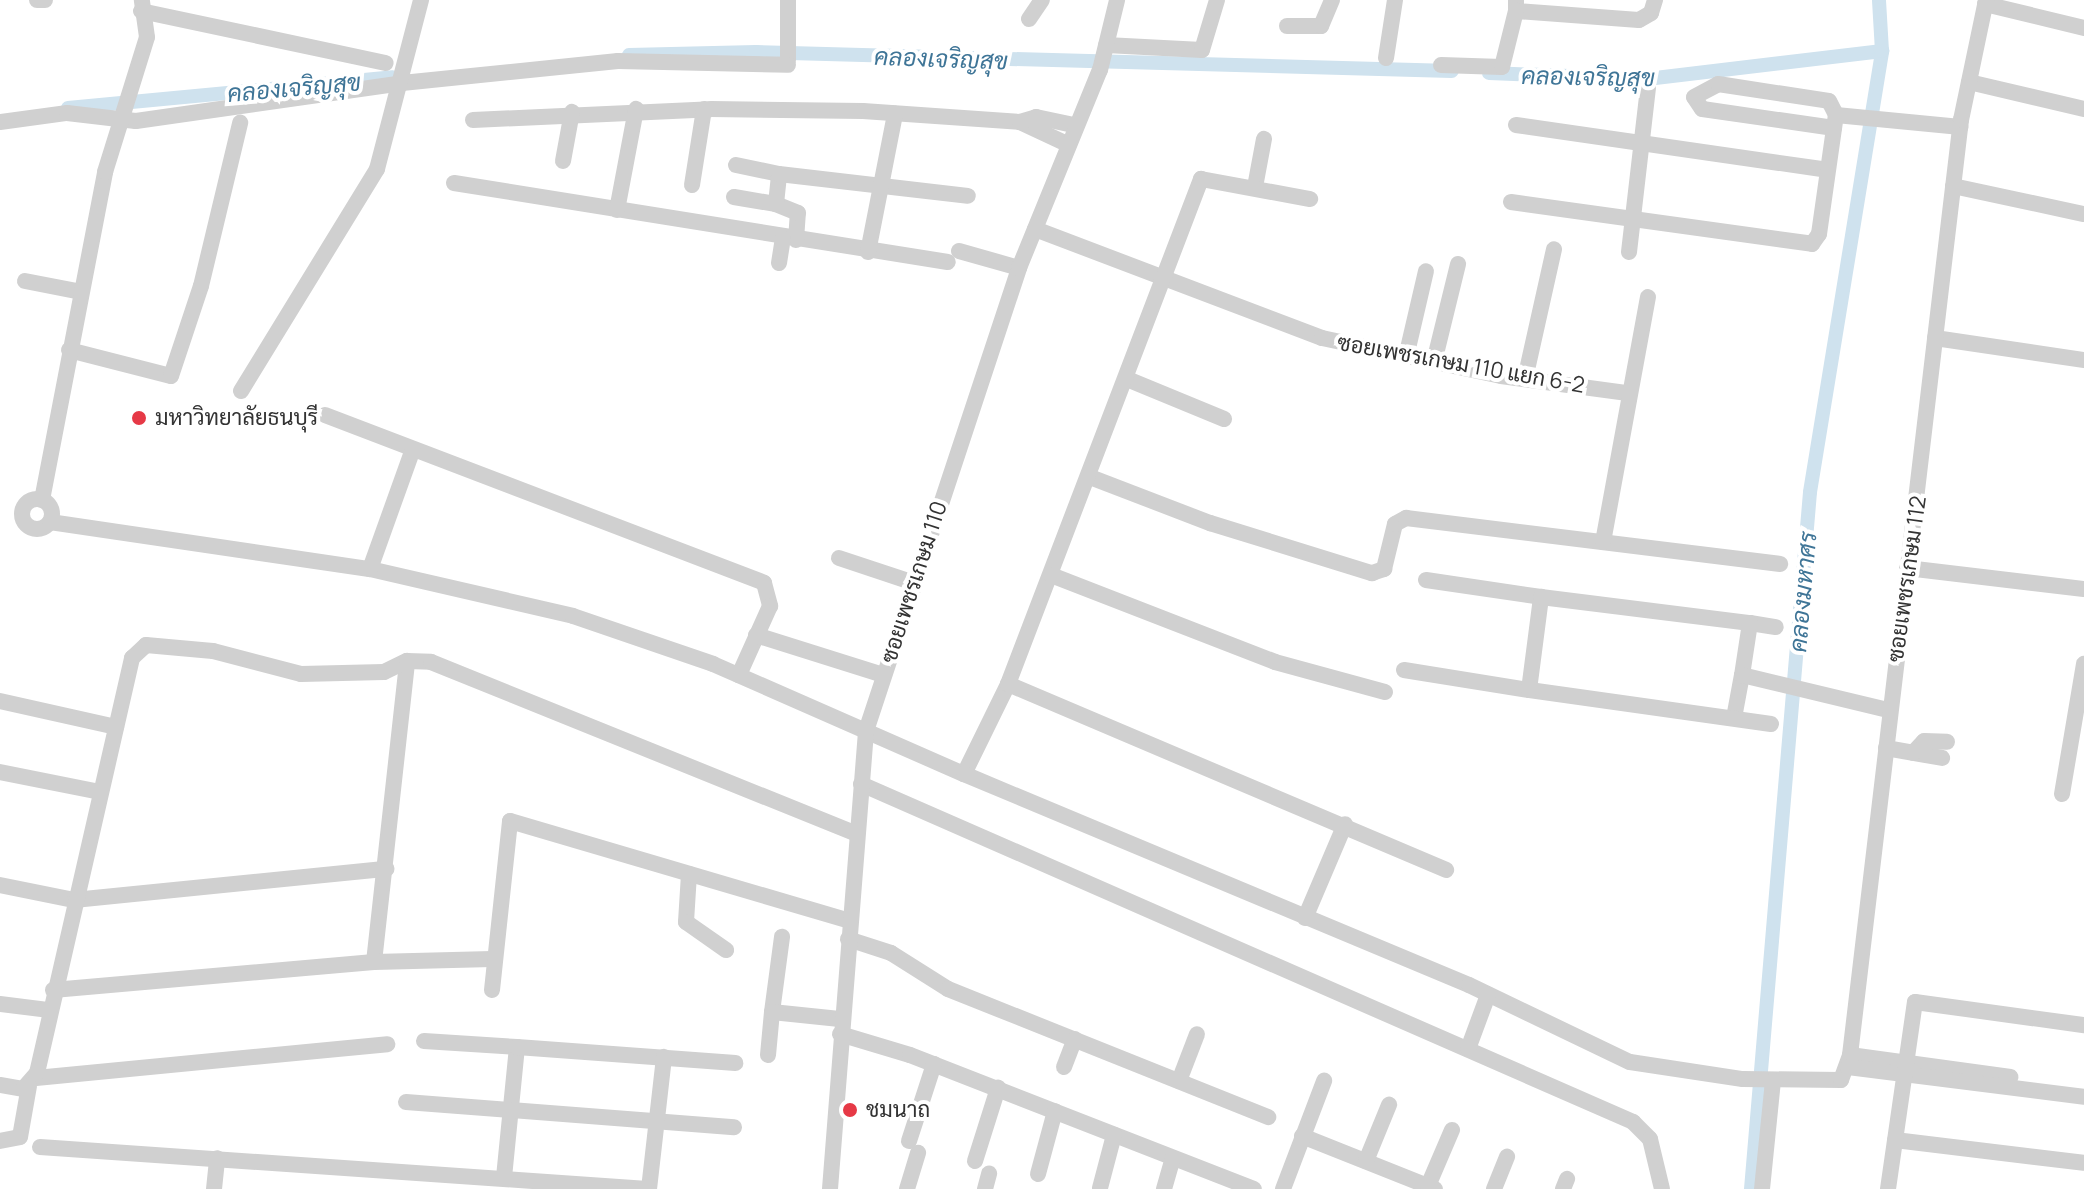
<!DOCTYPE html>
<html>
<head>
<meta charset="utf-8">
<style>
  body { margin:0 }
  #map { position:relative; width:2084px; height:1189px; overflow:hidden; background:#fff; font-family:Manrope,Sarabun,sans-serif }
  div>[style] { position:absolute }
  .canal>* { height:14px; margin:-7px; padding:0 7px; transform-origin:7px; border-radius:7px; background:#cfe2ee }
  .minor>* { height:16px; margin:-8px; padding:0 8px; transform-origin:8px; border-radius:8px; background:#d0d0d0 }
  .minor>.ring { margin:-8px; padding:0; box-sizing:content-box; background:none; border:16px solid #d0d0d0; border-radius:50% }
  .dots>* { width:22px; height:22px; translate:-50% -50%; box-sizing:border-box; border:4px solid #fff; border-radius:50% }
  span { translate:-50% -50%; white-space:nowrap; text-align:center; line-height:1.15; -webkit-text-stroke:8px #fff; paint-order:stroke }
  .street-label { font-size:22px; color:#333 }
  .poi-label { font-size:22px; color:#333 }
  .left { translate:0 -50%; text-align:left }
  .water-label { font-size:24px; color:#3f7597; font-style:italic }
</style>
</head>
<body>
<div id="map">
  <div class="canal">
    <div style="left:629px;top:55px;width:127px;rotate:-1.4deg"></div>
    <div style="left:756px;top:52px;width:696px;rotate:1.56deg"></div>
    <div style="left:1489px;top:73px;width:158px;rotate:2.2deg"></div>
    <div style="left:1647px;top:79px;width:237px;rotate:-6.8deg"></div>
    <div style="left:68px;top:108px;width:326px;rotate:-5.4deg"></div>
    <div style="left:1751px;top:1189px;width:699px;rotate:-85.16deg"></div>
    <div style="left:1810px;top:492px;width:447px;rotate:-80.7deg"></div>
    <div style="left:1882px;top:51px;width:51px;rotate:-93.4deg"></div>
  </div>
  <div class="minor">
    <div style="left:37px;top:0;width:8px"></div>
    <div style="left:1516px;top:0;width:11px;rotate:90deg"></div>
    <div style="left:1516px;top:11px;width:123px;rotate:4.2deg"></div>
    <div style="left:1639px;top:20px;width:14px;rotate:-30deg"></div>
    <div style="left:1651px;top:13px;width:14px;rotate:-73deg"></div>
    <div style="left:1985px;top:4px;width:102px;rotate:13.6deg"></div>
    <div style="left:141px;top:11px;width:250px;rotate:12deg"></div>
    <div style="left:1029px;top:19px;width:23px;rotate:-56deg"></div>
    <div style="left:1287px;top:26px;width:34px"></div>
    <div style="left:1321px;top:26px;width:28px;rotate:-67deg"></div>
    <div style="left:1106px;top:45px;width:96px;rotate:3deg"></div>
    <div style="left:1202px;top:50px;width:52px;rotate:-73.3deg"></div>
    <div style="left:1386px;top:58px;width:59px;rotate:-81.2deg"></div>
    <div style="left:788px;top:60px;width:60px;rotate:-90deg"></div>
    <div style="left:1441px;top:65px;width:61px;rotate:1.9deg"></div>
    <div style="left:1502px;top:67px;width:58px;rotate:-76deg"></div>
    <div style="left:1969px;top:82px;width:118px;rotate:13.2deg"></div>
    <div style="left:473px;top:120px;width:238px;rotate:-2.6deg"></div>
    <div style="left:711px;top:109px;width:152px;rotate:0.8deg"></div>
    <div style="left:863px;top:111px;width:157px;rotate:4deg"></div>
    <div style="left:0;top:122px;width:68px;rotate:-7.7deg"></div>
    <div style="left:67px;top:113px;width:69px;rotate:6.6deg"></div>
    <div style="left:136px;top:121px;width:269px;rotate:-8.1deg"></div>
    <div style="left:402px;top:83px;width:217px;rotate:-5.8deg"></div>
    <div style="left:618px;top:61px;width:170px;rotate:1.3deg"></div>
    <div style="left:1516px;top:125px;width:314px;rotate:8.2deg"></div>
    <div style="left:1834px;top:128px;width:133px;rotate:-171.8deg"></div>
    <div style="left:1702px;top:109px;width:14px;rotate:-124deg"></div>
    <div style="left:1694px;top:97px;width:27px;rotate:-28deg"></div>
    <div style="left:1718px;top:84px;width:112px;rotate:8.7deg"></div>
    <div style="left:1829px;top:101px;width:16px;rotate:63deg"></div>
    <div style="left:1836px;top:115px;width:125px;rotate:5.5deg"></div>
    <div style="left:1067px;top:144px;width:52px;rotate:-154.9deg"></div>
    <div style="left:1020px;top:122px;width:17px;rotate:-17deg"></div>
    <div style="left:1036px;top:117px;width:40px;rotate:12deg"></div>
    <div style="left:563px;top:161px;width:50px;rotate:-79.6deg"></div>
    <div style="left:736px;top:165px;width:44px;rotate:11.8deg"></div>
    <div style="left:454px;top:183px;width:500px;rotate:9.09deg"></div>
    <div style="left:692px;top:185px;width:77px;rotate:-81deg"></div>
    <div style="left:1953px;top:186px;width:134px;rotate:12.1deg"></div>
    <div style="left:1255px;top:187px;width:49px;rotate:-79.4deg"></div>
    <div style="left:734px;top:197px;width:43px;rotate:9.5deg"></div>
    <div style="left:1511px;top:202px;width:304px;rotate:7.9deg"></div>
    <div style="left:1812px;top:244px;width:12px;rotate:-55deg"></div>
    <div style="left:1819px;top:234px;width:120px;rotate:-81.9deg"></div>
    <div style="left:617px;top:210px;width:103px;rotate:-79.3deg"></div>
    <div style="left:1035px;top:229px;width:307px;rotate:20.8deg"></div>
    <div style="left:1322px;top:338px;width:183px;rotate:12deg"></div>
    <div style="left:1501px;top:376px;width:126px;rotate:7.7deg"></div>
    <div style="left:796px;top:240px;width:27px;rotate:-86deg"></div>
    <div style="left:798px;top:213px;width:24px;rotate:-158deg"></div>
    <div style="left:776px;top:204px;width:30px;rotate:-84deg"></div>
    <div style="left:779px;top:174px;width:190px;rotate:6.6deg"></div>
    <div style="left:959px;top:251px;width:62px;rotate:15.8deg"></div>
    <div style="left:868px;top:252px;width:141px;rotate:-78.9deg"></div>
    <div style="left:1629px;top:252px;width:165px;rotate:-83.4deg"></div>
    <div style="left:779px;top:263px;width:25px;rotate:-81deg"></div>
    <div style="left:25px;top:281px;width:57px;rotate:11.1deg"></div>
    <div style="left:1935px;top:338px;width:151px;rotate:8.4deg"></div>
    <div style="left:69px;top:350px;width:105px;rotate:14.3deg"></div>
    <div style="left:171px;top:376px;width:95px;rotate:-71.6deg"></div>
    <div style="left:201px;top:286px;width:168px;rotate:-76.5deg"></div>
    <div style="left:1406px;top:357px;width:88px;rotate:-76.9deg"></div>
    <div style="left:1434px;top:362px;width:101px;rotate:-76.2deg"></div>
    <div style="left:1127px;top:379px;width:105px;rotate:22.4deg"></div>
    <div style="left:1525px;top:379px;width:133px;rotate:-77.4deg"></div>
    <div style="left:241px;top:391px;width:260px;rotate:-58.5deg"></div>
    <div style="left:377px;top:169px;width:175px;rotate:-75.4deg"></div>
    <div style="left:325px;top:415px;width:470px;rotate:20.9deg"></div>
    <div style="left:764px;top:583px;width:24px;rotate:75deg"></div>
    <div style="left:770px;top:606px;width:76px;rotate:114.2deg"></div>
    <div style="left:1090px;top:477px;width:129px;rotate:21deg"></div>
    <div style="left:1210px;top:523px;width:170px;rotate:17.2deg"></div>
    <div style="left:1372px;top:573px;width:13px;rotate:-18deg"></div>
    <div style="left:1384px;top:569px;width:46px;rotate:-76.3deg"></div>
    <div style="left:1395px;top:524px;width:13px;rotate:-29deg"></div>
    <div style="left:1406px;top:518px;width:377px;rotate:7deg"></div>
    <div class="ring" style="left:22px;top:499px;width:14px;height:14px"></div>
    <div style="left:42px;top:500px;width:334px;rotate:-79.1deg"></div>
    <div style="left:105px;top:172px;width:141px;rotate:-72.7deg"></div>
    <div style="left:147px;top:37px;width:37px;rotate:-98deg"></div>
    <div style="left:50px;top:522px;width:323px;rotate:8.4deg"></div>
    <div style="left:370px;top:569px;width:208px;rotate:13deg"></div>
    <div style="left:573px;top:616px;width:148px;rotate:18.9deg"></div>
    <div style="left:713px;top:664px;width:274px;rotate:23.7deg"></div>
    <div style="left:964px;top:774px;width:100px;rotate:-63.9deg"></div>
    <div style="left:1008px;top:684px;width:541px;rotate:-69.08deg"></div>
    <div style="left:1201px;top:179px;width:111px;rotate:10.4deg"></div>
    <div style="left:1603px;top:542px;width:249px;rotate:-79.6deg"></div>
    <div style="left:839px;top:558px;width:79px;rotate:18.4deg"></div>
    <div style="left:1907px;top:568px;width:178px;rotate:6.8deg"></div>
    <div style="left:370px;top:569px;width:127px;rotate:-70.3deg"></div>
    <div style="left:1051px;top:575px;width:240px;rotate:21.2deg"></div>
    <div style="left:1275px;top:662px;width:114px;rotate:15.3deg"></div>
    <div style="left:1426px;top:580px;width:116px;rotate:8.4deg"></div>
    <div style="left:1750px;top:623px;width:26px;rotate:9deg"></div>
    <div style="left:756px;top:635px;width:133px;rotate:17.5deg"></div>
    <div style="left:1404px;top:670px;width:127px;rotate:9.1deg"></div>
    <div style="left:1008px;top:684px;width:476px;rotate:23deg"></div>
    <div style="left:0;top:701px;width:119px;rotate:12.6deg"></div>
    <div style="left:1734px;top:718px;width:44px;rotate:-79.5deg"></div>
    <div style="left:1771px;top:724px;width:244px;rotate:-172deg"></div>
    <div style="left:1529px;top:690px;width:94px;rotate:-82.6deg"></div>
    <div style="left:1541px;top:597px;width:211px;rotate:7.1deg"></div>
    <div style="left:1750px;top:623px;width:53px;rotate:98.7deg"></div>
    <div style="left:1742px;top:675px;width:150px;rotate:13.5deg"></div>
    <div style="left:1886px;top:748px;width:57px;rotate:10.1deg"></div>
    <div style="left:1913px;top:753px;width:16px;rotate:-47deg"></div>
    <div style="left:1924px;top:741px;width:23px;rotate:2deg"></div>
    <div style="left:0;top:772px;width:102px;rotate:11.3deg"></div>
    <div style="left:964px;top:774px;width:547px;rotate:22.68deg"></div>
    <div style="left:1469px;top:985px;width:178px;rotate:25.6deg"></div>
    <div style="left:1630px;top:1062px;width:114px;rotate:8.6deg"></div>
    <div style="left:1743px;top:1079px;width:98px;rotate:0.6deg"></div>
    <div style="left:1841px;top:1080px;width:27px;rotate:-70deg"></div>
    <div style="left:1850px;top:1055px;width:942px;rotate:-83.23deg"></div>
    <div style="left:1961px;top:120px;width:123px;rotate:-78.2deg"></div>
    <div style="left:861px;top:784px;width:843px;rotate:23.64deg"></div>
    <div style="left:1633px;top:1122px;width:24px;rotate:45deg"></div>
    <div style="left:1650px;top:1139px;width:51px;rotate:76.5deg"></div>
    <div style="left:2062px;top:794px;width:132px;rotate:-80.4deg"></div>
    <div style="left:689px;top:874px;width:48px;rotate:93.6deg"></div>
    <div style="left:686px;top:922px;width:49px;rotate:35deg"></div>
    <div style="left:0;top:885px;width:76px;rotate:11.5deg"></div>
    <div style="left:74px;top:900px;width:314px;rotate:-5.7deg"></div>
    <div style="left:1305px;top:918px;width:102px;rotate:-66.9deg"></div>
    <div style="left:848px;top:939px;width:45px;rotate:18deg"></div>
    <div style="left:891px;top:953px;width:67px;rotate:32.3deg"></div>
    <div style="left:948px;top:989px;width:345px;rotate:21.8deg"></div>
    <div style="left:374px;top:962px;width:303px;rotate:-83.7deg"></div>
    <div style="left:53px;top:990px;width:322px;rotate:-5deg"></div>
    <div style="left:374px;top:962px;width:118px;rotate:-1.5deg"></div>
    <div style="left:492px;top:990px;width:170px;rotate:-83.9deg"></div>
    <div style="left:510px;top:821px;width:353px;rotate:16.4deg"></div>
    <div style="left:0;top:1004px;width:48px;rotate:7.1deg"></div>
    <div style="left:772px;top:1012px;width:76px;rotate:-82.4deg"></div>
    <div style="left:840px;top:1034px;width:73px;rotate:16.7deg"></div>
    <div style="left:910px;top:1055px;width:369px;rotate:21.3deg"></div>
    <div style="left:424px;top:1041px;width:93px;rotate:3.7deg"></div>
    <div style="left:517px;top:1047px;width:132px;rotate:95.7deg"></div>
    <div style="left:517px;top:1047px;width:219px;rotate:4.2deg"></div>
    <div style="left:1468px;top:1049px;width:58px;rotate:-69.7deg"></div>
    <div style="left:768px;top:1055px;width:43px;rotate:-84.7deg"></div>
    <div style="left:772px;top:1012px;width:68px;rotate:5.9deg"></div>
    <div style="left:1850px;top:1055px;width:162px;rotate:7.8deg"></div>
    <div style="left:1064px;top:1067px;width:30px;rotate:-69deg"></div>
    <div style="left:1848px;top:1067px;width:238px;rotate:7.2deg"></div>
    <div style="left:36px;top:1078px;width:353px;rotate:-5.5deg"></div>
    <div style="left:1179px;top:1081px;width:50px;rotate:-69deg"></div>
    <div style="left:0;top:1085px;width:23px;rotate:10deg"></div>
    <div style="left:23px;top:1089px;width:21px;rotate:-49deg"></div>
    <div style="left:37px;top:1073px;width:426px;rotate:-77.1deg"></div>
    <div style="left:132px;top:658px;width:19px;rotate:-43deg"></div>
    <div style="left:146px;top:645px;width:67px;rotate:5.1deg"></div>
    <div style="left:213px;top:651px;width:91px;rotate:14.6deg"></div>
    <div style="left:301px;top:674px;width:83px;rotate:-1.4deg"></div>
    <div style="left:384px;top:672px;width:25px;rotate:-26deg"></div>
    <div style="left:407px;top:661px;width:24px;rotate:2deg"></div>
    <div style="left:431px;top:662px;width:459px;rotate:22deg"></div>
    <div style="left:406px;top:1102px;width:329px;rotate:4.4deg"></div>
    <div style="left:1302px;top:1136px;width:143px;rotate:21.7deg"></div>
    <div style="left:1895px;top:1140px;width:190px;rotate:6.9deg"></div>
    <div style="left:0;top:1141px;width:20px;rotate:-11deg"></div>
    <div style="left:20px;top:1137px;width:52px;rotate:-80deg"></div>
    <div style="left:909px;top:1141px;width:81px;rotate:-72deg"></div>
    <div style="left:40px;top:1147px;width:609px;rotate:3.95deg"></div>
    <div style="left:975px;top:1161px;width:77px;rotate:-72.5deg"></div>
    <div style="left:1366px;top:1161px;width:61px;rotate:-67.7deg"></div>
    <div style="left:1038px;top:1174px;width:65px;rotate:-74.9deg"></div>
    <div style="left:1428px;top:1186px;width:61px;rotate:-66.8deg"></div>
    <div style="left:1100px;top:1188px;width:55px;rotate:-75.2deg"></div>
    <div style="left:214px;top:1189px;width:31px;rotate:-84deg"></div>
    <div style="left:649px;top:1189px;width:133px;rotate:-83.5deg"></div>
    <div style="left:830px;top:1189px;width:459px;rotate:-85.5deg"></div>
    <div style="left:866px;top:731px;width:488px;rotate:-71.7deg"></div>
    <div style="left:1019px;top:268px;width:214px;rotate:-67.8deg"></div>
    <div style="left:1100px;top:70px;width:72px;rotate:-76.3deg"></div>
    <div style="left:907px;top:1189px;width:38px;rotate:-73deg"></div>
    <div style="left:985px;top:1189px;width:16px;rotate:-75deg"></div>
    <div style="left:1164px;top:1189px;width:32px;rotate:-74deg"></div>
    <div style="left:1283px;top:1189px;width:116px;rotate:-69.2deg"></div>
    <div style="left:1494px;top:1189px;width:35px;rotate:-68deg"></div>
    <div style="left:1563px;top:1189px;width:11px;rotate:-68deg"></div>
    <div style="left:1762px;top:1189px;width:109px;rotate:-84.2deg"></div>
    <div style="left:1888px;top:1189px;width:189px;rotate:-81.8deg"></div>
    <div style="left:1915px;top:1002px;width:171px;rotate:7.8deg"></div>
  </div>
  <div class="dots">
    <div style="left:139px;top:418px;background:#e63946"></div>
    <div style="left:850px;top:1110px;background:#e63946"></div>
  </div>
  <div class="street-label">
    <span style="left:1461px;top:364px;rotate:10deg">ซอยเพชรเกษม 110 แยก 6-2</span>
    <span style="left:1907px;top:579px;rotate:-82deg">ซอยเพชรเกษม 112</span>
    <span style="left:914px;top:582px;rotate:-72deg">ซอยเพชรเกษม 110</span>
  </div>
  <div class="poi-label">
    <span class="left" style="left:155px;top:418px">มหาวิทยาลัยธนบุรี</span>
    <span class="left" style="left:866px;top:1110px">ชมนาถ</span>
  </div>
  <div class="water-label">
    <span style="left:941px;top:58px;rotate:2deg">คลองเจริญสุข</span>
    <span style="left:1588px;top:76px;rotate:1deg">คลองเจริญสุข</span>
    <span style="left:294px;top:87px;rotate:-5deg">คลองเจริญสุข</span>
    <span style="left:1802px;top:592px;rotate:-85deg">คลองมหาศร</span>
  </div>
</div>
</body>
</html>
